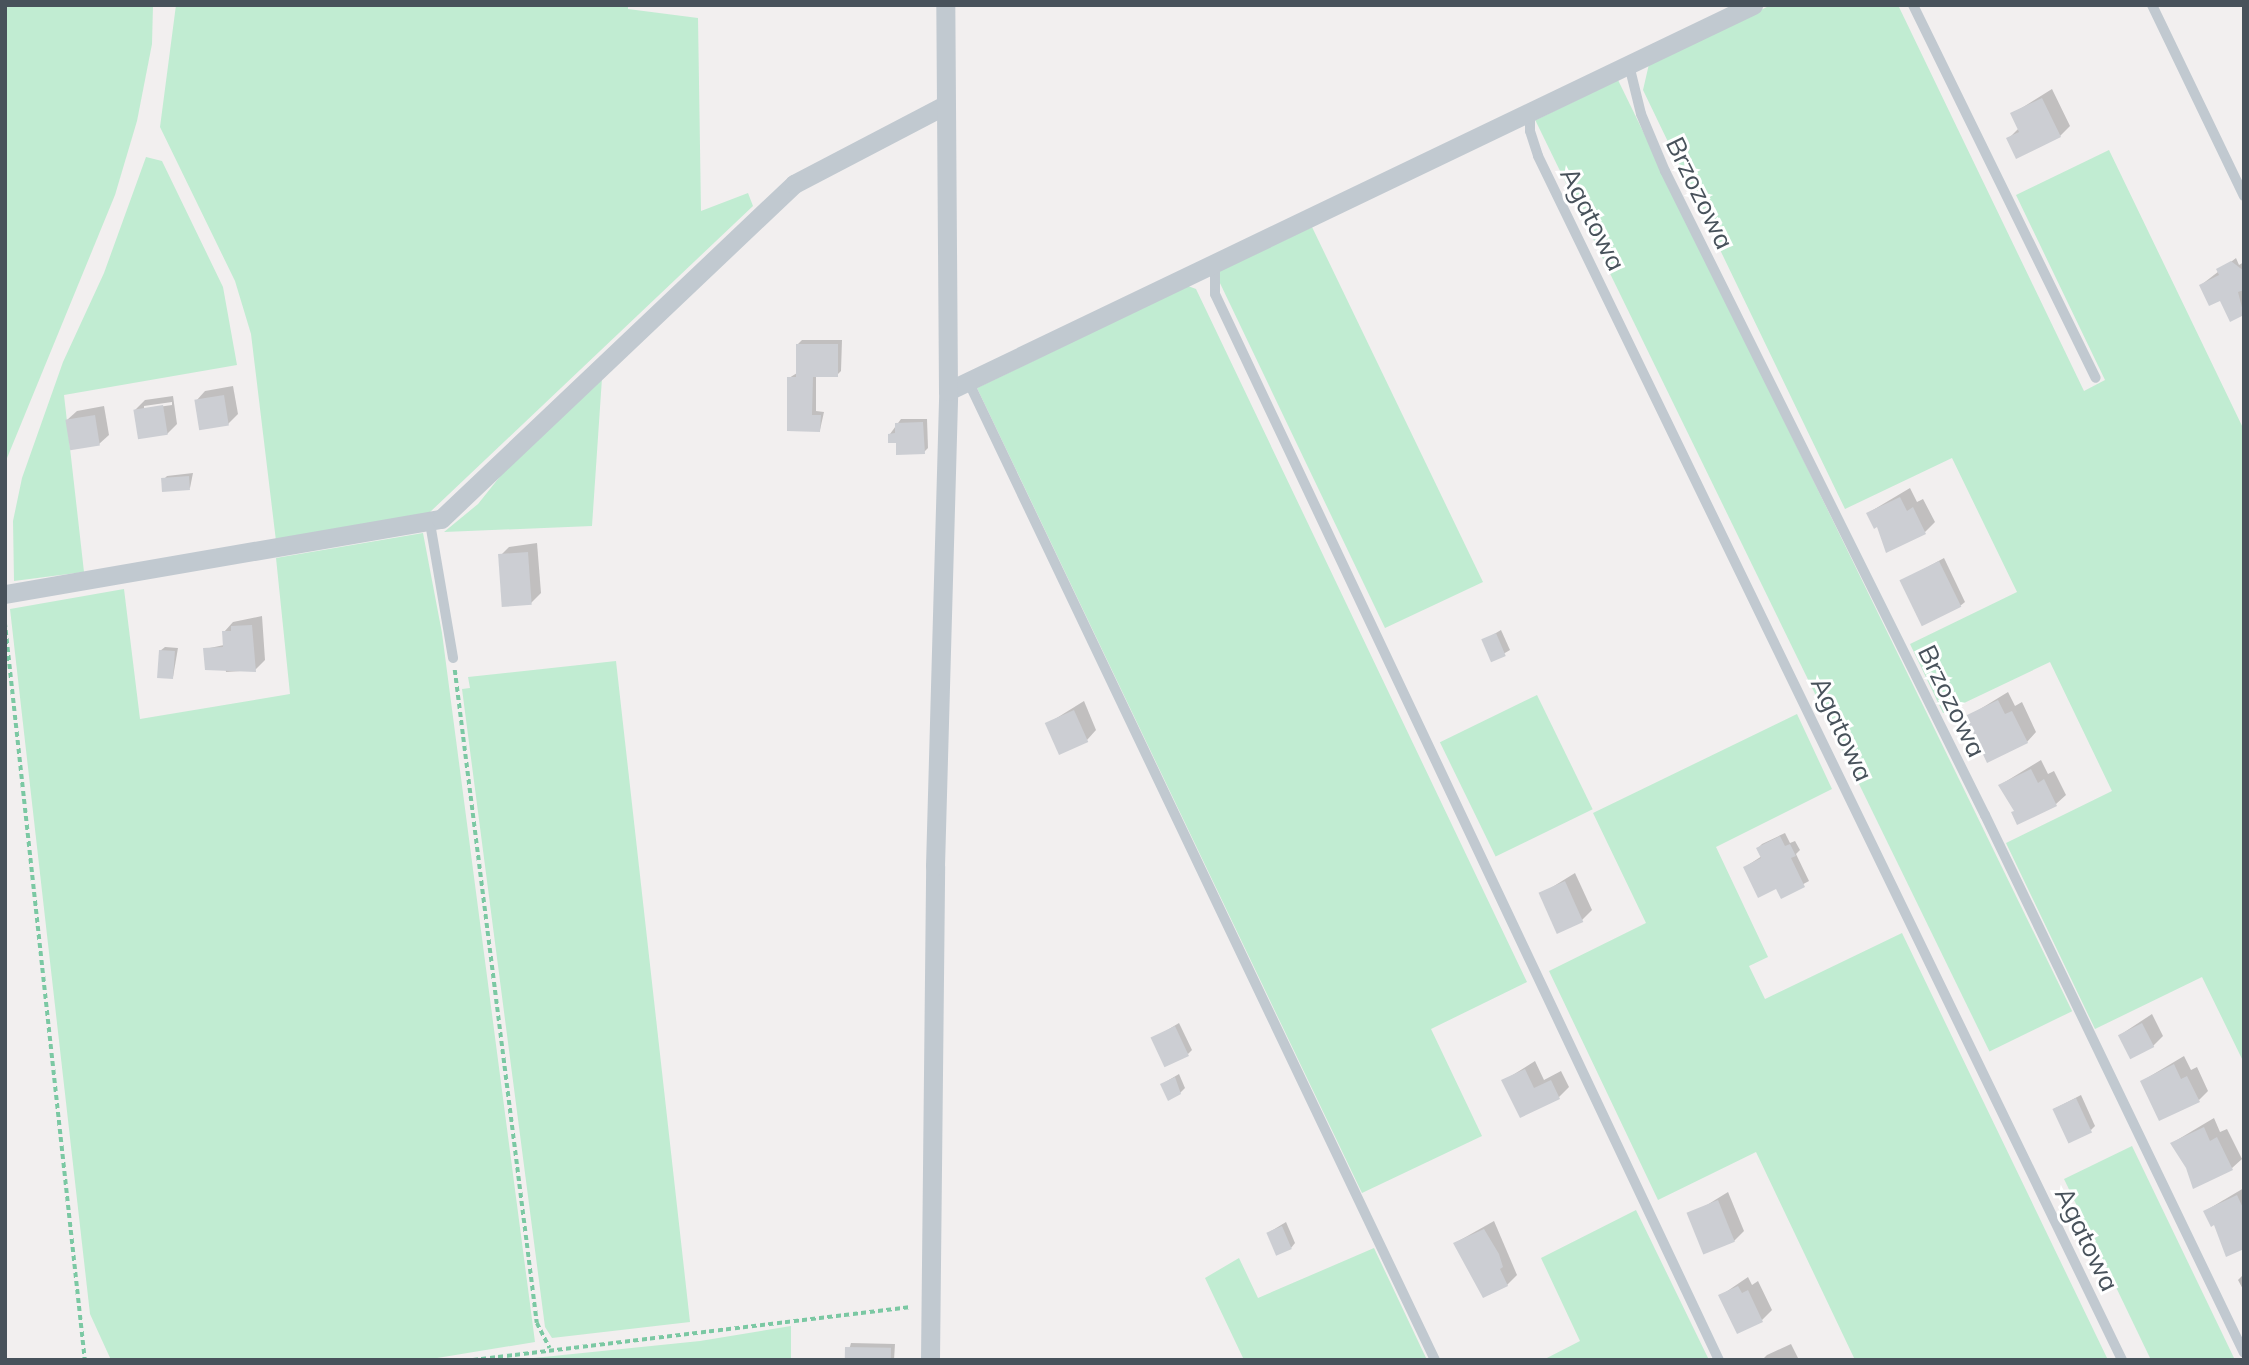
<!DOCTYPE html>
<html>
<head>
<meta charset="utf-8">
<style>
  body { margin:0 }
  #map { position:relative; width:2249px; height:1365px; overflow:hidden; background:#f2efef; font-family:Mulish,sans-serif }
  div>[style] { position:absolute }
  .green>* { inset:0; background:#c1ecd2; transform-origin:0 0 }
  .shadow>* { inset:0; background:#0003 }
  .building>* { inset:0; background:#ccced3; transform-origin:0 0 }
  .path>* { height:3.5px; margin-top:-1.75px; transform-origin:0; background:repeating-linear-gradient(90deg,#7bc8a3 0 5px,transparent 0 8.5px) }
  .lane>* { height:10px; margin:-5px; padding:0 5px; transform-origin:5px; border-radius:5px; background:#c1c9d0 }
  .street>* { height:19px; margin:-9.5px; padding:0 9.5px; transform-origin:9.5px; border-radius:9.5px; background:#c1c9d0 }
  span { translate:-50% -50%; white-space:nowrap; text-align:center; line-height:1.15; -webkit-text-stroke:6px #fff; paint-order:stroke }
  .street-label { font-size:26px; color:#48525b }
  .frame { position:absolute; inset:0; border:7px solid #48525b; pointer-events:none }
</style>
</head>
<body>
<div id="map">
  <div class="green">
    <div style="clip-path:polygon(5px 5px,153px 5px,152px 44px,137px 121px,115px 195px,5px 463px)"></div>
    <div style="clip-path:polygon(176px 5px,628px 5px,628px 9px,698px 18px,701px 211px,748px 193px,753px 206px,429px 513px,276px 541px,251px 334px,235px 281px,160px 127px)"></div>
    <div style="clip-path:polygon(1771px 5px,1898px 5px,2084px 391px,2105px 380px,2016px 195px,2109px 150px,2244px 430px,2244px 1063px,2202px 977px,2095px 1029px,2006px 843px,2112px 791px,2050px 662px,1943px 713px,1910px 644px,2017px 592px,1952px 458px,1845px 509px,1643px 90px,1649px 64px)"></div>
    <div style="left:1618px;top:80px;width:1036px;height:92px;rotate:64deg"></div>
    <div style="clip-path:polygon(146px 157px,162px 161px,223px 287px,237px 365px,64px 395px,84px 572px,14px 581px,13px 521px,22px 478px,63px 362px,104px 273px)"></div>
    <div style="clip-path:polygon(1312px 227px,1483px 582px,1385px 628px,1218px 279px,1220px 271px)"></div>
    <div style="clip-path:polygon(1188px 286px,1196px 289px,1527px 982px,1431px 1029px,1482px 1136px,1362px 1193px,977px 388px)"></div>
    <div style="clip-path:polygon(602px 378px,592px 526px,444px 532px,478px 504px,510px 464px)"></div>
    <div style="clip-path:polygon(423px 533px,442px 633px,535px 1342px,425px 1360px,111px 1360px,90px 1314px,10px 609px,124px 589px,140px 719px,290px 694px,276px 558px)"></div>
    <div style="clip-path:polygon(616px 661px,690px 1322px,552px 1338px,545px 1327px,462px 689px,470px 688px,468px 677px)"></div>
    <div style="left:1537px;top:695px;width:127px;height:108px;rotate:64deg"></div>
    <div style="clip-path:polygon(1797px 714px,1832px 789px,1716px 847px,1768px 957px,1749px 966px,1765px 999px,1902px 933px,2108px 1360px,1855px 1360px,1756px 1152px,1658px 1200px,1549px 971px,1646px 923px,1593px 813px)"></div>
    <div style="clip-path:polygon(2132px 1146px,2235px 1360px,2151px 1360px,2064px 1179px)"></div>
    <div style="clip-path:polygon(1636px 1210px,1709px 1360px,1543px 1360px,1580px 1341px,1541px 1258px)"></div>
    <div style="clip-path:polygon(1374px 1248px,1427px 1360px,1244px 1360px,1205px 1278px,1239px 1258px,1258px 1298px)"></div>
    <div style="clip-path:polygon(791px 1326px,791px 1360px,514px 1360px,700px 1341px)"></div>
  </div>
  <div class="shadow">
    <div style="clip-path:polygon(2052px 89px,2070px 126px,2060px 136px,2008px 139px,2019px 128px,2012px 114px)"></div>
    <div style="clip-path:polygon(2236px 258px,2239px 265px,2244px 262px,2244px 313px,2231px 320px,2221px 299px,2201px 285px)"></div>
    <div style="clip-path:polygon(802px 340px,842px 340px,841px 371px,837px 375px,816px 375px,816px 411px,824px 412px,820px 430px,789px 378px,797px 373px,798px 344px)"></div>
    <div style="clip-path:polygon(233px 386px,238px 414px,228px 424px,196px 401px,205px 391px)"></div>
    <div style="clip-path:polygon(evenodd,173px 396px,177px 424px,167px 434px,135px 410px,145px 400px,173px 396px,172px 402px,172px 405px,144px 409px,144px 406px,172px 402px)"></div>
    <div style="clip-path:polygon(104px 406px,109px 435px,99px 444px,67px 420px,77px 411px)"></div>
    <div style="clip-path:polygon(901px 419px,927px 419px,928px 448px,924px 452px,890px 434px)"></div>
    <div style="clip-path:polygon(193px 473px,190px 488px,163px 480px,167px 476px)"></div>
    <div style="clip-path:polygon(1910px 488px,1917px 502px,1923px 499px,1935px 522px,1925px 532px,1878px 524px,1868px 513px)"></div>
    <div style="clip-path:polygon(537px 543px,541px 593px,531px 603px,500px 556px,509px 547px)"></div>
    <div style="clip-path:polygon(1944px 558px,1965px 602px,1960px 606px,1902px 581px)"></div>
    <div style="clip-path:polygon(262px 616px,265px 660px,255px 670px,226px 672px,225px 665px,205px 649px,224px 645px,224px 632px,233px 622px)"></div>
    <div style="clip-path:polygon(1501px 630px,1510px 650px,1493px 660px,1484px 640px)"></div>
    <div style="clip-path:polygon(165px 647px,178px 648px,173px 677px,160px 651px)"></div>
    <div style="clip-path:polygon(2008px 692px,2015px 706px,2022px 702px,2036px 732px,2027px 742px,1967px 717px)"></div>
    <div style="clip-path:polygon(1084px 701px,1096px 730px,1087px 740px,1047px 724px)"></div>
    <div style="clip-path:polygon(2041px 760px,2048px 774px,2054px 771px,2066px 795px,2056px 804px,2016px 810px,2000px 785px)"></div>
    <div style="clip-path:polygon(1785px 833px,1790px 843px,1795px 841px,1800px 850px,1796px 854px,1809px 881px,1781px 896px,1777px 887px,1745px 867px,1762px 856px,1758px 848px,1762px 844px)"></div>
    <div style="clip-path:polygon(1575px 873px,1592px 910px,1582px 920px,1541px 894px)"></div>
    <div style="clip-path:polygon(2152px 1014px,2163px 1036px,2153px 1046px,2120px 1035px)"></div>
    <div style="clip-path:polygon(1179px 1023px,1192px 1050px,1188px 1054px,1154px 1038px)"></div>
    <div style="clip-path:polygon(2184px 1056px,2191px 1070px,2197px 1067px,2208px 1091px,2199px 1100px,2142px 1081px)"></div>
    <div style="clip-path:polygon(1535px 1061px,1544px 1080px,1561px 1071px,1569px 1087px,1559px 1097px,1520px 1116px,1503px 1081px)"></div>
    <div style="clip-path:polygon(1179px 1074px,1185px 1088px,1180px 1093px,1162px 1084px)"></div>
    <div style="clip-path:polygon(2081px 1095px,2095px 1126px,2091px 1130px,2054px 1109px)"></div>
    <div style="clip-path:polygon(2214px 1118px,2220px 1132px,2227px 1129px,2242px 1159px,2232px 1168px,2172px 1143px)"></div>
    <div style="clip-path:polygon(2244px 1188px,2244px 1247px,2205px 1211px)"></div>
    <div style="clip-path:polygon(1728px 1192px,1744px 1231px,1734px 1241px,1689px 1216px)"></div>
    <div style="clip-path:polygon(1494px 1221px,1517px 1275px,1507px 1285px,1455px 1243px)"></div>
    <div style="clip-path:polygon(1286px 1222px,1295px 1243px,1291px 1248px,1268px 1233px)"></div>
    <div style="clip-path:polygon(2244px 1274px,2244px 1291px,2238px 1280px)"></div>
    <div style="clip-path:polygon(1748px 1277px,1752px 1285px,1758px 1281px,1772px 1310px,1762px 1320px,1720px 1296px)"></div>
    <div style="clip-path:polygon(851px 1343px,895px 1344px,894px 1360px,846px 1360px)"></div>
    <div style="clip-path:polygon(1791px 1344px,1799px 1360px,1762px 1360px,1767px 1355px)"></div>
  </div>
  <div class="building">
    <div style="clip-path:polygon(2042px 98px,2061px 137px,2016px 159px,2006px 138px,2019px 132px,2010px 113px)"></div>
    <div style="clip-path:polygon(2231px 261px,2244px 271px,2244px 290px,2238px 292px,2244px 315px,2230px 322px,2220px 301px,2209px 306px,2199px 285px,2219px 275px,2216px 269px)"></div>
    <div style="clip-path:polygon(796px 344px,838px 344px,838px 377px,813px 377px,812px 415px,821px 415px,820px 432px,787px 431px,787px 377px,796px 377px)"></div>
    <div style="left:224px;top:395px;width:31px;height:30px;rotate:81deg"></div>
    <div style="left:163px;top:405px;width:30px;height:30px;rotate:81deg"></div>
    <div style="left:95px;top:415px;width:31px;height:30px;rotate:81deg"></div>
    <div style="clip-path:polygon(923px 422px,925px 454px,896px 455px,896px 443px,888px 443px,888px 434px,895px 433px,895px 423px)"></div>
    <div style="left:189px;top:476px;width:14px;height:28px;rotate:86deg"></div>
    <div style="clip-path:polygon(1900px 497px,1907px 511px,1913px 507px,1926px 534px,1886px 553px,1877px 527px,1874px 529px,1866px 513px)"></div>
    <div style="left:528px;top:552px;width:53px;height:30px;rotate:86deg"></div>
    <div style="left:1939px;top:561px;width:51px;height:44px;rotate:64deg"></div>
    <div style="clip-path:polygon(252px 625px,256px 672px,205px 670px,203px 648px,223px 647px,222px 631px,231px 631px,231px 626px)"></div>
    <div style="left:1496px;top:633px;width:25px;height:16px;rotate:67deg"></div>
    <div style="left:159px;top:650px;width:16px;height:28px;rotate:4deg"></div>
    <div style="clip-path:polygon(1998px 700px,2005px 714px,2012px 711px,2028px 743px,1987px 763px,1965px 716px)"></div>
    <div style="left:1074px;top:710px;width:35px;height:32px;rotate:66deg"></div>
    <div style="clip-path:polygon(2031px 769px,2038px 783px,2044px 779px,2057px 806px,2017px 825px,2011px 812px,2014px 811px,1998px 785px)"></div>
    <div style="clip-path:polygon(1780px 836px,1785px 846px,1790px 844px,1796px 856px,1791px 858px,1805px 887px,1781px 899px,1776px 889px,1758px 898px,1743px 867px,1761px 858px,1756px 848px)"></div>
    <div style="left:1565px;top:881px;width:45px;height:29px;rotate:66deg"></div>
    <div style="left:2142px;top:1023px;width:27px;height:27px;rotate:63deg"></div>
    <div style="left:1175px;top:1026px;width:33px;height:27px;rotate:65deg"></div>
    <div style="clip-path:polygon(2174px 1064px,2181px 1079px,2187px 1076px,2200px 1102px,2159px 1121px,2140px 1081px)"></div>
    <div style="clip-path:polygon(1525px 1069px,1534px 1088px,1551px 1080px,1560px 1099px,1520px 1118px,1501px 1080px)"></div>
    <div style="clip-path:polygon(1175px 1077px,1181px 1094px,1168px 1101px,1160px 1084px)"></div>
    <div style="left:2076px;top:1098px;width:38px;height:26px;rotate:65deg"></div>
    <div style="clip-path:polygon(2204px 1127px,2210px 1141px,2217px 1137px,2233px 1170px,2193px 1189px,2186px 1168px,2170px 1143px)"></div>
    <div style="clip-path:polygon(2237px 1195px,2244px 1210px,2244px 1249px,2226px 1257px,2214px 1225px,2211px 1227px,2203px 1211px)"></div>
    <div style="left:1718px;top:1200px;width:45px;height:34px;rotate:68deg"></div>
    <div style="left:1282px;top:1226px;width:25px;height:17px;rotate:67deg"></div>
    <div style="clip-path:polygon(1484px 1229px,1499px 1254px,1503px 1267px,1500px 1269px,1508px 1286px,1483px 1298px,1453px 1243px)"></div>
    <div style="clip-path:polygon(1738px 1286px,1742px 1293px,1748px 1290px,1763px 1322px,1737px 1334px,1718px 1295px)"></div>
    <div style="left:845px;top:1347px;width:46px;height:13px;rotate:1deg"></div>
  </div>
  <div class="path">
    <div style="left:5px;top:622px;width:742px;rotate:83.81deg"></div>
    <div style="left:455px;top:670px;width:658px;rotate:82.84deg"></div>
    <div style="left:537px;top:1323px;width:28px;rotate:63deg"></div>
    <div style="left:473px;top:1360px;width:441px;rotate:-6.9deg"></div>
  </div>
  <div class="lane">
    <div style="left:1913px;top:5px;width:415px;rotate:63.9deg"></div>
    <div style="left:2152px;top:5px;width:212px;rotate:64.3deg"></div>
    <div style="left:1629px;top:65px;width:50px;rotate:76.2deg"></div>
    <div style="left:1641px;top:114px;width:62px;rotate:67.2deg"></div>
    <div style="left:1665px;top:171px;width:719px;rotate:63.58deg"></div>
    <div style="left:1985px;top:815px;width:597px;rotate:64.29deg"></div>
    <div style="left:1530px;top:114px;width:17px;rotate:90deg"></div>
    <div style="left:1530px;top:131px;width:26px;rotate:72deg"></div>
    <div style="left:1538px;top:156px;width:1338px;rotate:64.12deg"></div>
    <div style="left:1215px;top:265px;width:29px;rotate:90deg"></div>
    <div style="left:1215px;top:294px;width:1179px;rotate:64.7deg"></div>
    <div style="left:969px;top:383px;width:1082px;rotate:64.5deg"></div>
    <div style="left:430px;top:523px;width:137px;rotate:80.3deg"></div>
  </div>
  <div class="street">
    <div style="left:948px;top:391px;width:893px;rotate:-25.62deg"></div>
    <div style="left:5px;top:594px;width:442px;rotate:-9.8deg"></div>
    <div style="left:441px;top:519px;width:487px;rotate:-43.5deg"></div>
    <div style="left:794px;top:184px;width:170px;rotate:-27.6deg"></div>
    <div style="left:930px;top:1360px;width:494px;rotate:-89.4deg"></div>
    <div style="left:935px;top:866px;width:475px;rotate:-88.4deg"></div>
    <div style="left:948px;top:391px;width:386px;rotate:-90.4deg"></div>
  </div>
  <div class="street-label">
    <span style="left:1700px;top:193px;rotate:64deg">Brzozowa</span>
    <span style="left:1593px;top:219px;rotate:63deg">Agatowa</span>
    <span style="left:1952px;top:701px;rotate:64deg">Brzozowa</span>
    <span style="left:1842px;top:729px;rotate:65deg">Agatowa</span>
    <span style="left:2087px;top:1239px;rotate:64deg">Agatowa</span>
  </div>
  <div class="frame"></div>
</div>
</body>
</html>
